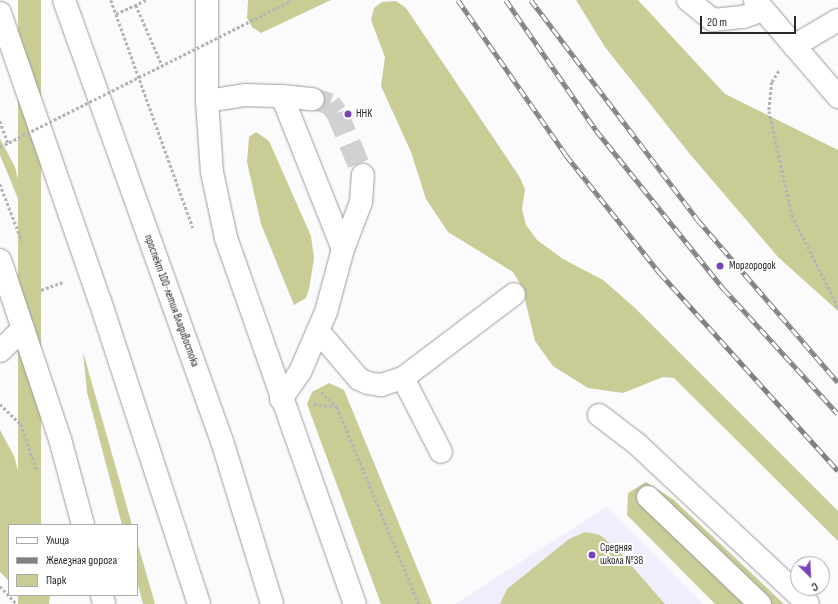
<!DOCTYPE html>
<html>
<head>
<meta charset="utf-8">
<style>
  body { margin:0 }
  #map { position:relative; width:838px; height:604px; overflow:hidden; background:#fbfafc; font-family:"Sofia Sans Condensed",sans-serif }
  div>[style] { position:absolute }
  .education>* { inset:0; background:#f0eefc }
  .green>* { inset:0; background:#c9cc95; transform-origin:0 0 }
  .minor-tunnel>* { height:22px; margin-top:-11px; transform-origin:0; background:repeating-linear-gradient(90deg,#d1d0d2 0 22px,transparent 0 33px) }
  .path>* { height:2.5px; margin-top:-1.25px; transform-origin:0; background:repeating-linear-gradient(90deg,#b5b5b6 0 3px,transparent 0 5px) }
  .roads { filter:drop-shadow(0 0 1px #9d9b9e) drop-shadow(0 0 1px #9d9b9e) }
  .minor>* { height:22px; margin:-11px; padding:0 11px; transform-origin:11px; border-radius:11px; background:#fff }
  .major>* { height:22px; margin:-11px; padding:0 11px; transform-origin:11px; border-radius:11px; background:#fff }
  .highway>* { height:22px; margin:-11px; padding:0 11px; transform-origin:11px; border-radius:11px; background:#fff }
  .rail>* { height:4.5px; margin-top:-2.25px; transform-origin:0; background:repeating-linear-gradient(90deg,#fff 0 9px,#818082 0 18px); box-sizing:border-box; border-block:1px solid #818082 }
  .path-bridge>* { height:2.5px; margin-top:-1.25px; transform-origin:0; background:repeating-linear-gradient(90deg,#b5b5b6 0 3px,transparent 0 5px) }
  .dots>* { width:11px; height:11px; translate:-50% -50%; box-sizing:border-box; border:2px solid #fff; border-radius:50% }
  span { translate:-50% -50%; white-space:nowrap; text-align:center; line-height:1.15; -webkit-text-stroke:4px #fff; paint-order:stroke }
  .poi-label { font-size:11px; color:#282829 }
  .left { translate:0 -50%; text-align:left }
  .street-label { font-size:11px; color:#282829 }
  .legend { position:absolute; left:8px; top:524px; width:130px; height:72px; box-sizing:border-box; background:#fff; border:1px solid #a9a9a9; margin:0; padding:5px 7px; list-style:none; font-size:12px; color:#282829 }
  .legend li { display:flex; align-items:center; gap:8px; height:20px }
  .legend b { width:20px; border:1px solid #a9a9a9 }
  .north { position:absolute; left:790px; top:556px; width:40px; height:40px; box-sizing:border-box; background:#fff; border:1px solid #a9a9a9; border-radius:50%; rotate:156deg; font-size:11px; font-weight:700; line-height:16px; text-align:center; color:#282829 }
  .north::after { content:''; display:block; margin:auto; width:14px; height:18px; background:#7942b9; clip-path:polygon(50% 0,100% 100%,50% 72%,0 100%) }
  .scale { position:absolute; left:700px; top:16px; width:96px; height:18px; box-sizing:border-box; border:2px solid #282829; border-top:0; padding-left:5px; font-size:12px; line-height:14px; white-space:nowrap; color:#282829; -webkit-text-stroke:3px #fff; paint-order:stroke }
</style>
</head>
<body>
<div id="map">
  <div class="education">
    <div style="clip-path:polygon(606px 507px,703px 604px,455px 604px)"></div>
  </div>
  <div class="green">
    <div style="left:18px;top:0;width:23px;height:639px"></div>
    <div style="clip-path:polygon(248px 0,331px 0,261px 33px,252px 27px,247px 18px)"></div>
    <div style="clip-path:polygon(576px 0,638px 0,725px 94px,838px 150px,838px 311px,778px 257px,689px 153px,605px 47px)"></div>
    <div style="clip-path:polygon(396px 1px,406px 8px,519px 176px,525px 189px,522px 209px,526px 225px,537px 240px,563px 259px,603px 280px,635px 308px,838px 511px,838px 541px,674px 378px,663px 377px,623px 393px,588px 388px,553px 366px,535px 341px,522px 287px,513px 272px,448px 232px,426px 199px,411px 152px,381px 86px,385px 57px,371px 20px,374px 8px,382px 2px)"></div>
    <div style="clip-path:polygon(256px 132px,269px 141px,311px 236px,314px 258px,309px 289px,306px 298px,294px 305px,261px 224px,247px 162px,249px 137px)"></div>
    <div style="clip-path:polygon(0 139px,15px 167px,28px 223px,0 155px)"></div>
    <div style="clip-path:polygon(83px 352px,116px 468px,132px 525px,122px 525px,87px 392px)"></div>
    <div style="clip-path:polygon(329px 383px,344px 390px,432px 604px,381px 604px,307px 404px,312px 392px)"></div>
    <div style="clip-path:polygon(0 430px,14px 456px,33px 525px,9px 525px,9px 581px,0 572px)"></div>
    <div style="clip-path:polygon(646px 482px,674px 500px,784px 604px,715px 604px,627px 515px,628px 493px)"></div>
    <div style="clip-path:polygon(585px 532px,600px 535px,616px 548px,665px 604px,500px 604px,507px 589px,569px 539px)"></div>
    <div style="clip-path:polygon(137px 541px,155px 604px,143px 604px,137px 581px)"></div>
    <div style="clip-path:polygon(23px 595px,50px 595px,49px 604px,31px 604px)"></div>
  </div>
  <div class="minor-tunnel">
    <div style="left:313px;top:99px;width:18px;rotate:16deg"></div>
    <div style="left:330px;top:104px;width:11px;rotate:52deg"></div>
    <div style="left:337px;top:113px;width:67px;rotate:67.2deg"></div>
  </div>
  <div class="path">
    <div style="left:111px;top:0;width:15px;rotate:70deg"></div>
    <div style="left:116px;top:14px;width:33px;rotate:-25deg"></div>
    <div style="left:288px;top:2px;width:4px;rotate:-27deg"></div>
    <div style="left:136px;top:5px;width:65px;rotate:66.6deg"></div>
    <div style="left:116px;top:14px;width:227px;rotate:70.2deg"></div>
    <div style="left:779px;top:71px;width:13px;rotate:122deg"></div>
    <div style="left:772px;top:82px;width:29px;rotate:96deg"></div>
    <div style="left:769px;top:111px;width:107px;rotate:77.5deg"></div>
    <div style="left:792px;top:215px;width:103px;rotate:63.4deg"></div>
    <div style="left:0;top:121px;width:23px;rotate:70deg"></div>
    <div style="left:0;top:184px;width:61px;rotate:68.9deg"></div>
    <div style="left:41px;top:290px;width:23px;rotate:-20deg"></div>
    <div style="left:321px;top:392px;width:22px;rotate:43deg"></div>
    <div style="left:337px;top:407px;width:213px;rotate:67.4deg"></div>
    <div style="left:0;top:404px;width:29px;rotate:44deg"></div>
    <div style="left:21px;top:424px;width:50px;rotate:71.2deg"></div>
    <div style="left:314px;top:404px;width:23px;rotate:7deg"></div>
    <div style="left:0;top:586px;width:25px;rotate:47deg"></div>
  </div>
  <div class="roads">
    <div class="minor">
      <div style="left:207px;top:0;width:101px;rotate:90deg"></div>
      <div style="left:207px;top:101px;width:71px;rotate:86deg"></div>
      <div style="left:212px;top:172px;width:67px;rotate:78deg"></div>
      <div style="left:226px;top:238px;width:388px;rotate:70.6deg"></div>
      <div style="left:688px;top:0;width:32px;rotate:39deg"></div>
      <div style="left:713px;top:20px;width:30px;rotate:-6deg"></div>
      <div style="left:743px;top:17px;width:21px;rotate:-19deg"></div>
      <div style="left:755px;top:0;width:128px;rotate:49.4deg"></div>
      <div style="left:794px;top:46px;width:51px;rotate:-30.6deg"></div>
      <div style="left:282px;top:96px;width:31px;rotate:6deg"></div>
      <div style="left:207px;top:101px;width:38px;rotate:-9deg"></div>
      <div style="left:245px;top:95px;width:37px;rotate:2deg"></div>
      <div style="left:282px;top:96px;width:165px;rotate:68.3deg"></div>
      <div style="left:343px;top:249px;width:65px;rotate:105.1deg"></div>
      <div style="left:326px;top:312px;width:65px;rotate:113.4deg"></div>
      <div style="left:300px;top:372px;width:33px;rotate:125deg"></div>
      <div style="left:343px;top:249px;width:50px;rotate:-69deg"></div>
      <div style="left:361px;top:202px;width:27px;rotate:-86deg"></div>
      <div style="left:318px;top:331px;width:63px;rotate:49.5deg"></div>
      <div style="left:359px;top:379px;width:10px;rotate:24deg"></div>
      <div style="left:368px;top:383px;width:13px;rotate:9deg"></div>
      <div style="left:381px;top:385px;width:23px;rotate:-18deg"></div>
      <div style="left:403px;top:378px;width:83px;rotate:62.8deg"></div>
      <div style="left:403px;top:378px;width:139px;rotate:-37.1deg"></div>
      <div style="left:599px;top:415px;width:48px;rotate:37.3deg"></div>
      <div style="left:637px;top:444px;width:234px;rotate:43.1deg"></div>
      <div style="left:648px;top:497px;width:155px;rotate:43.7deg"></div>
    </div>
    <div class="major">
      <div style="left:0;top:260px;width:189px;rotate:71.5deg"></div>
      <div style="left:60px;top:439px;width:89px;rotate:75deg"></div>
      <div style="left:0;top:351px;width:32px;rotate:-44deg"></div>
      <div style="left:102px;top:595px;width:9px;rotate:77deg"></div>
    </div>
    <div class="highway">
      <div style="left:64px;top:0;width:468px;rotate:70.3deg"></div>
      <div style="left:222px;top:441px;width:170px;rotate:72.9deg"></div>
      <div style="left:0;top:13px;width:305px;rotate:70.9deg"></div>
      <div style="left:100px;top:301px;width:319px;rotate:71.9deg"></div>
    </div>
  </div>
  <div class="rail">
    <div style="left:458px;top:0;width:189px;rotate:55.1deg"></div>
    <div style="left:566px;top:155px;width:151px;rotate:51.5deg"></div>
    <div style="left:660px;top:273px;width:266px;rotate:48deg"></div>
    <div style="left:506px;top:0;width:158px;rotate:55.3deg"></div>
    <div style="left:596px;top:130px;width:204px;rotate:51.2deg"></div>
    <div style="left:724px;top:289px;width:169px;rotate:47.6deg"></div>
    <div style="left:531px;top:0;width:276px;rotate:52.8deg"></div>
    <div style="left:698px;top:220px;width:214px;rotate:49.2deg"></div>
  </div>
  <div class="path-bridge">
    <div style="left:0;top:147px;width:322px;rotate:-26.7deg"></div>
  </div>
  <div class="dots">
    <div style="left:348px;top:114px;background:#7942b9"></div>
    <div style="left:720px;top:266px;background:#7942b9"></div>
    <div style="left:592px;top:555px;background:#7942b9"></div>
  </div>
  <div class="poi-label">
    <span class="left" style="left:356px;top:114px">HHK</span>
    <span class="left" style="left:729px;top:266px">Моргородок</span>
    <span class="left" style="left:600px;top:555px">Средняя<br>школа №38</span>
  </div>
  <div class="street-label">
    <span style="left:171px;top:301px;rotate:70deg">проспект 100-летия Владивостока</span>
  </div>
  <ul class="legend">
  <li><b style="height:5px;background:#fff"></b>Улица</li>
  <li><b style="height:5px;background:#818082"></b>Железная дорога</li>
  <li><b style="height:11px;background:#c9cc95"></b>Парк</li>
  </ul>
  <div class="north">С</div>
  <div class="scale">20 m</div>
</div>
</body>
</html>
